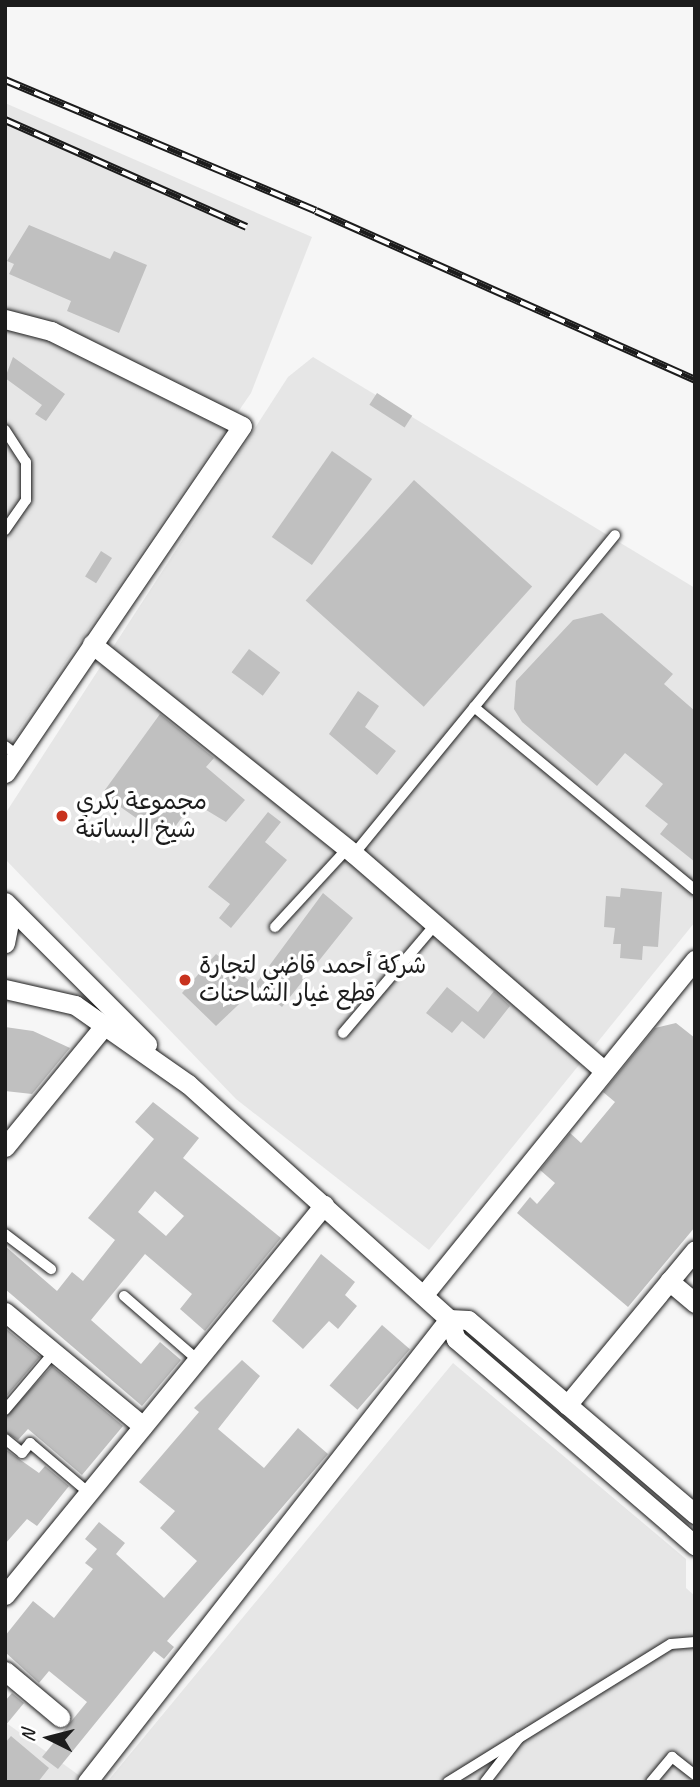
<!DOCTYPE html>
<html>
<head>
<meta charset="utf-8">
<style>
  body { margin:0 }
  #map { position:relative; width:700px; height:1787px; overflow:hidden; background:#f6f6f6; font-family:Caveat,"Playpen Sans Arabic",sans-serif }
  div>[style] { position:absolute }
  .built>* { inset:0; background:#e6e6e6 }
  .building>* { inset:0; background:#c0c0c0; transform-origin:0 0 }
  .roads { filter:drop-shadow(0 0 2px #1c1c1c) drop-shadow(0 0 2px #1c1c1c) }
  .lane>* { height:10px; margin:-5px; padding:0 5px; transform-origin:5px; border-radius:5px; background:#fff }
  .street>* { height:19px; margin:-9.5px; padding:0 9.5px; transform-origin:9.5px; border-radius:9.5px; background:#fff }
  .rail>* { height:8px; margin-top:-4px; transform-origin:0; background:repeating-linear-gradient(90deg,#fff 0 16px,#1c1c1c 0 32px); box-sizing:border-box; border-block:2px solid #1c1c1c }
  .dots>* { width:19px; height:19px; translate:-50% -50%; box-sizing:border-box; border:4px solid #fff; border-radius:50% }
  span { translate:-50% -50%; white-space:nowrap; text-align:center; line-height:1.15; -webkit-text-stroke:7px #fff; paint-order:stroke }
  .poi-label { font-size:24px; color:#1c1c1c }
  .left { translate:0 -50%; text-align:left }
  .frame { position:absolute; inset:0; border:7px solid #1c1c1c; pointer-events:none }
  .north { position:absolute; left:14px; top:1703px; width:70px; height:70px; -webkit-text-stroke:5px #fff; paint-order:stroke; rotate:276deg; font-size:19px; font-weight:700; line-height:28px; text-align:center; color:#1c1c1c }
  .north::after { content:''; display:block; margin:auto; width:24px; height:32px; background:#1c1c1c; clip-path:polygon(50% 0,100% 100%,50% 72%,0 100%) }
</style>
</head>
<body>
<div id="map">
  <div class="built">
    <div style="clip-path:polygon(5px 103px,312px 237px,251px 393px,5px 750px)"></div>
    <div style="clip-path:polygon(313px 357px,695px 588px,695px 922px,429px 1250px,236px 1099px,5px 859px,5px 814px,288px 377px)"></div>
    <div style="clip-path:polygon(453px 1363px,686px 1559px,686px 1588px,695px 1596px,695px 1782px,107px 1782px)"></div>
    <div style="clip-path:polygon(5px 1722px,80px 1776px,75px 1782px,5px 1782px)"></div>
  </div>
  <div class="building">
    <div style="clip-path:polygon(29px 225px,110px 259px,114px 251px,147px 265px,119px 333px,67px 311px,71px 301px,9px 274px,14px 264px,7px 261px)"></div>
    <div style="clip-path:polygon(13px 357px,65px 394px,46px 421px,35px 414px,42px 405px,5px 378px)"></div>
    <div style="left:377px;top:393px;width:42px;height:14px;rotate:33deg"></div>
    <div style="left:332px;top:451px;width:49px;height:105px;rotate:35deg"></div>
    <div style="left:414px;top:480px;width:159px;height:162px;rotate:42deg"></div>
    <div style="left:101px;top:551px;width:13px;height:30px;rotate:32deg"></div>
    <div style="clip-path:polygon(602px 613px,673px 674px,664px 684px,695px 711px,695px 862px,660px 834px,668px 824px,645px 806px,663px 784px,625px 753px,597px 786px,522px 722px,514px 709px,516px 681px,573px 620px)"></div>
    <div style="left:249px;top:649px;width:39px;height:29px;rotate:37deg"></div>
    <div style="clip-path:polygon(358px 691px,379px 706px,365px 727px,396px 751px,377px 775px,329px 734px)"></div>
    <div style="clip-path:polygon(160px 714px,214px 758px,206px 767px,245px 800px,226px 822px,193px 802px,172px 831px,167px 823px,159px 834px,102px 794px)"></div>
    <div style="clip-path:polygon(268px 812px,281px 822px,265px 842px,287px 860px,231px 928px,219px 918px,230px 904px,208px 887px)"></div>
    <div style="clip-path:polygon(621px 888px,662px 892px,658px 947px,643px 946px,642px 960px,620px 958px,621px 944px,613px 944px,615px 928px,604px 927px,606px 896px,620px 897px)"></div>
    <div style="clip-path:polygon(323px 893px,353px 918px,282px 1007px,257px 987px,216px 1026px,182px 993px,216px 954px,255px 985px)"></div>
    <div style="clip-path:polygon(447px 987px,478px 1012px,494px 991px,510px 1006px,484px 1039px,462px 1021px,452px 1033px,426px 1013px)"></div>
    <div style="clip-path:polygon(676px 1023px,695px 1038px,695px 1227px,628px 1307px,517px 1213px,530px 1197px,537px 1204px,555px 1183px,540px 1170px,570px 1133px,581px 1143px,615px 1102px,603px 1092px,655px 1028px)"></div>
    <div style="clip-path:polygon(5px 1027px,33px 1031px,70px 1048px,32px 1094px,5px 1091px)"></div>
    <div style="clip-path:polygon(evenodd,153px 1102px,199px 1138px,183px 1158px,281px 1238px,205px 1331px,180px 1309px,192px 1294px,145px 1254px,91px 1320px,141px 1364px,160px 1342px,181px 1360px,142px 1406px,5px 1289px,5px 1246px,57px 1291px,72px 1272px,83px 1281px,115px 1240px,88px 1218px,154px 1139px,135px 1122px,153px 1102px,155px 1191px,184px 1216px,166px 1236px,138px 1212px,155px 1191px)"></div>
    <div style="clip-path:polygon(321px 1254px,355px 1282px,345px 1295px,357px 1306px,338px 1329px,329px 1321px,303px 1349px,272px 1321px)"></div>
    <div style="left:382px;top:1325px;width:37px;height:80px;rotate:41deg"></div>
    <div style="clip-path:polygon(5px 1328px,40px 1357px,5px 1398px)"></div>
    <div style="clip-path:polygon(242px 1360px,260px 1376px,218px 1429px,264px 1468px,298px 1428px,328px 1454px,167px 1641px,174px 1647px,164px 1659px,154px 1651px,58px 1769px,42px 1757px,87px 1702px,49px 1671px,39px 1683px,5px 1652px,5px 1636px,33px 1601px,54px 1618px,93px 1569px,85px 1563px,97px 1549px,85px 1539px,99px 1522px,125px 1543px,116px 1554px,164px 1598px,197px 1561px,160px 1528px,175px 1511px,139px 1482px,199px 1412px,194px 1408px)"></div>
    <div style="clip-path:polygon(52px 1366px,123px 1426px,82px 1475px,28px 1429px,18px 1440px,5px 1432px,5px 1417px)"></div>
    <div style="clip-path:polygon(5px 1449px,39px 1473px,45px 1466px,69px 1486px,37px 1526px,27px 1519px,5px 1544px)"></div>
    <div style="clip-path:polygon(12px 1693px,24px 1703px,5px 1726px,5px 1701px)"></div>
    <div style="clip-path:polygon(11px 1736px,49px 1768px,38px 1782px,5px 1782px,5px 1743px)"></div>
  </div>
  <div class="roads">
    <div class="lane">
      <div style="left:5px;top:430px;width:38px;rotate:57deg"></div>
      <div style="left:26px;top:462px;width:38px;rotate:90deg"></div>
      <div style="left:26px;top:500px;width:37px;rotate:125deg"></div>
      <div style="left:474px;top:707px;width:287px;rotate:39.6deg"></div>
      <div style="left:5px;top:746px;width:15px;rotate:37deg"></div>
      <div style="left:354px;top:854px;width:412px;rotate:-50.7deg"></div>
      <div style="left:275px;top:927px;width:106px;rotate:-47.3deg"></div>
      <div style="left:343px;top:1033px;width:142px;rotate:-49.6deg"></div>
      <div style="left:5px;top:1234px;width:58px;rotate:37.3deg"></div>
      <div style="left:124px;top:1296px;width:98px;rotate:40.9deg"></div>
      <div style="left:5px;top:1410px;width:76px;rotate:-49.8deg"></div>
      <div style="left:5px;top:1439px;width:22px;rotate:39deg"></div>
      <div style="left:22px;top:1453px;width:13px;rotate:-51deg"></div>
      <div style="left:30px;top:1443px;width:77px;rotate:40.3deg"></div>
      <div style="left:448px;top:1782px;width:262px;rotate:-31.8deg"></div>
      <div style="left:671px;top:1644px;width:24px;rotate:-5deg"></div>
      <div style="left:485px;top:1782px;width:56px;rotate:-52.3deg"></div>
      <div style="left:651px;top:1782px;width:33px;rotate:-50deg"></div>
      <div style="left:672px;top:1757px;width:29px;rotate:38deg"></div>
    </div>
    <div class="street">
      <div style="left:5px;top:319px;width:48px;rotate:14.6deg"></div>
      <div style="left:51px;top:331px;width:213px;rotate:26.4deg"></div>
      <div style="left:242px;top:426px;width:420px;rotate:124.3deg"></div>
      <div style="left:92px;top:644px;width:336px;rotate:38.7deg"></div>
      <div style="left:354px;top:854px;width:328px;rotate:40.9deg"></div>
      <div style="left:5px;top:902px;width:201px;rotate:45deg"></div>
      <div style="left:5px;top:943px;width:33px;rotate:-79deg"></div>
      <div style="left:5px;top:989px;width:72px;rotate:12.9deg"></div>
      <div style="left:75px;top:1005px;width:138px;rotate:35deg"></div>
      <div style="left:188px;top:1084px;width:351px;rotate:42deg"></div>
      <div style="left:449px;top:1319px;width:19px;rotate:3deg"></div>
      <div style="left:468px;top:1320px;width:299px;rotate:40.5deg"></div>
      <div style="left:5px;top:1147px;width:156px;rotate:-50.7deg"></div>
      <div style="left:669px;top:1281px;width:34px;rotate:40deg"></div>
      <div style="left:425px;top:1293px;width:429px;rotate:-51deg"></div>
      <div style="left:5px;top:1312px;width:179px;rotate:39.6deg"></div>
      <div style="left:449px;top:1319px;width:21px;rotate:71deg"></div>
      <div style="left:456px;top:1339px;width:316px;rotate:40.8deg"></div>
      <div style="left:567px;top:1405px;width:201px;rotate:-50.4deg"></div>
      <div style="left:5px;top:1595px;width:504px;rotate:-50.72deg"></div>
      <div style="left:5px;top:1671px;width:72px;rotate:39.9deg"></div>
      <div style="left:87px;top:1782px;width:588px;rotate:-51.98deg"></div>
    </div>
  </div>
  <div class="rail">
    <div style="left:5px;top:80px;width:337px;rotate:22.8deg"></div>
    <div style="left:316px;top:211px;width:415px;rotate:24deg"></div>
    <div style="left:5px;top:120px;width:264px;rotate:23.9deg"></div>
  </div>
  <div class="dots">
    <div style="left:62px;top:816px;background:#c8321e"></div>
    <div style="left:185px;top:980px;background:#c8321e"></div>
  </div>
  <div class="poi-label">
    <span class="left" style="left:76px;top:816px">مجموعة بكري<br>شيخ البساتنة</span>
    <span class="left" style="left:199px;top:980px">شركة أحمد قاضي لتجارة<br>قطع غيار الشاحنات</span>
  </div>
  <div class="frame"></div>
  <div class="north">N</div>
</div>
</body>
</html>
